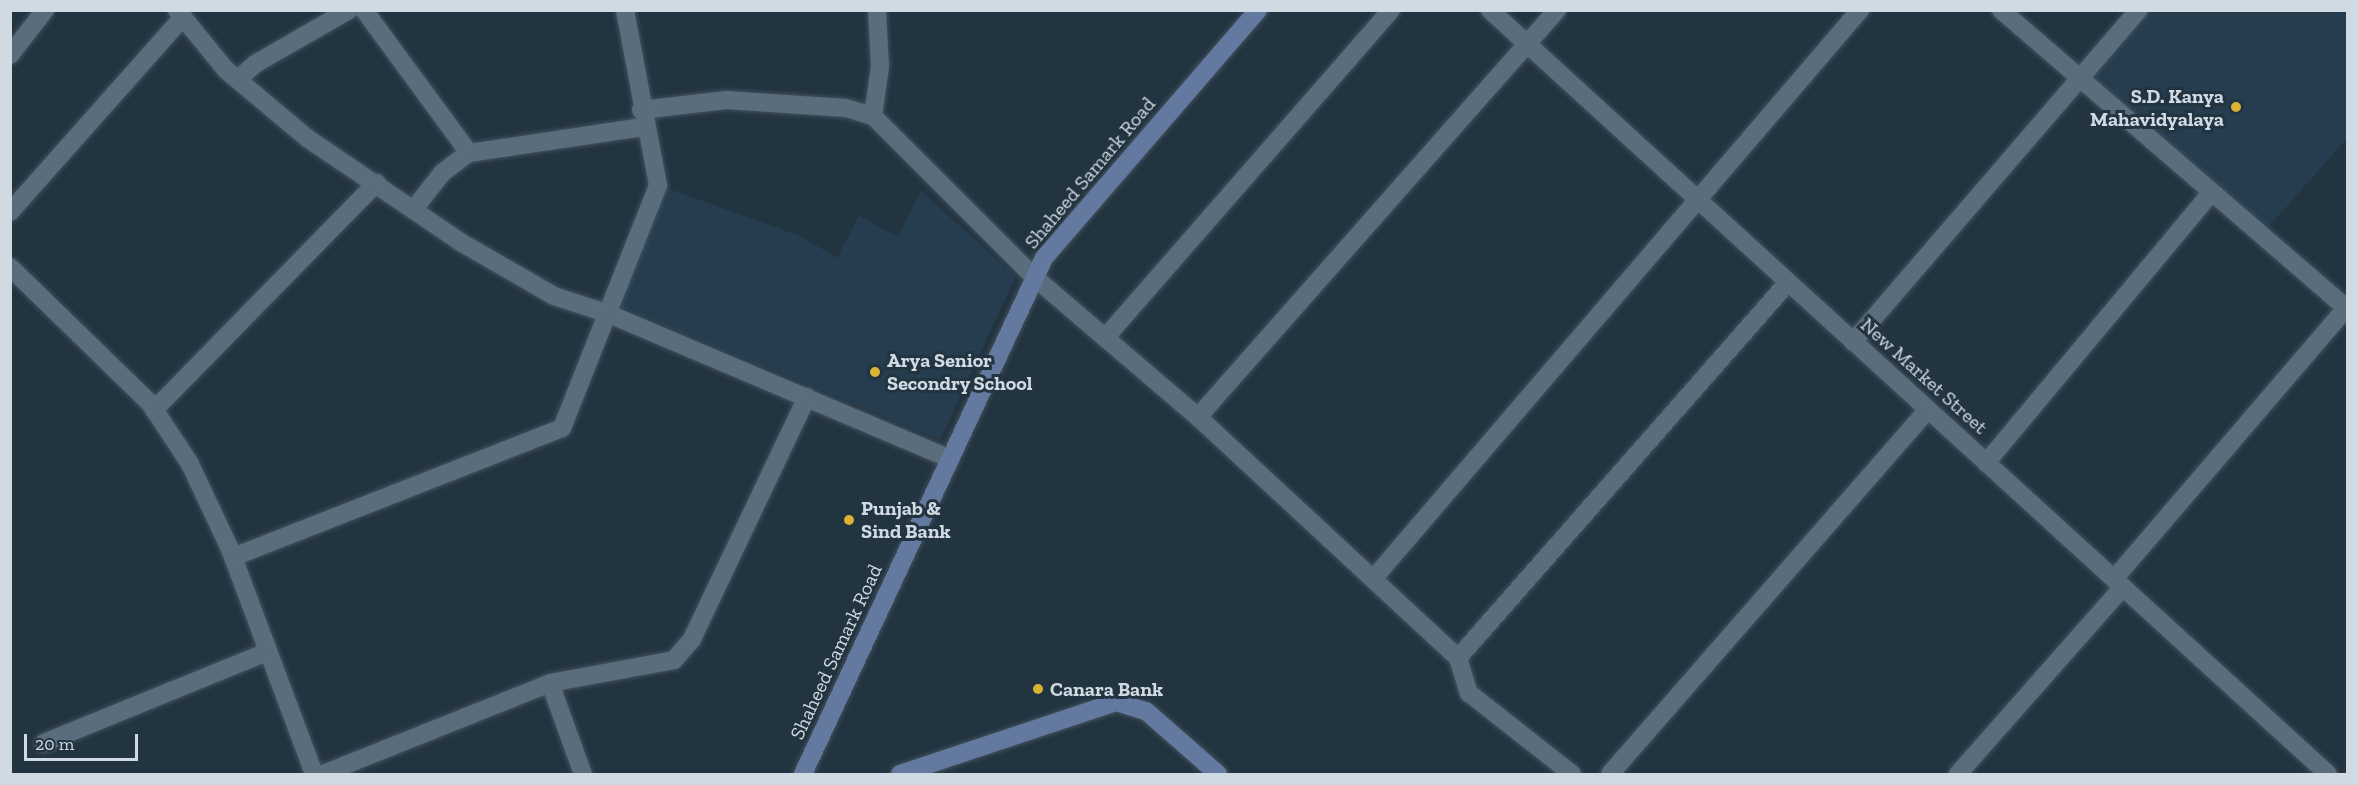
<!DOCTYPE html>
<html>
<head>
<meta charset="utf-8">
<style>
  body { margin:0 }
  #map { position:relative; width:2358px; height:785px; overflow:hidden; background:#233441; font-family:"Zilla Slab",serif }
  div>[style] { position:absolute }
  .built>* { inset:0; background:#263d4f }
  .roads { filter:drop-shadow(0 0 2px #42515c) drop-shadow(0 0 2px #42515c) }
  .street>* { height:18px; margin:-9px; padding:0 9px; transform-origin:9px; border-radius:9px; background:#5a6d7c }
  .secondary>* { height:18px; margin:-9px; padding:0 9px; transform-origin:9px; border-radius:9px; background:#6479a0 }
  .dots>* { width:16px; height:16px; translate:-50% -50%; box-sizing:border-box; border:3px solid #233441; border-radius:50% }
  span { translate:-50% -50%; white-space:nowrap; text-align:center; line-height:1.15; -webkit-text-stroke:6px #233441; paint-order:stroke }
  .poi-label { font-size:20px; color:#d0dae2; font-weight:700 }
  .right { translate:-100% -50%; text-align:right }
  .left { translate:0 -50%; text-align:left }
  .street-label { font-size:20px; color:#d0dae2 }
  .frame { position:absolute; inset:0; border:12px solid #d0dae2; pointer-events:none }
  .scale { position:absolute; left:24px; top:734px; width:114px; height:27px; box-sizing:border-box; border:3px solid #d0dae2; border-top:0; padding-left:8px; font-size:18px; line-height:21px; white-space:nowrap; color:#d0dae2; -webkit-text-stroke:4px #233441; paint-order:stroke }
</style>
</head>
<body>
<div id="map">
  <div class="built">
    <div style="clip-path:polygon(2148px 11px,2347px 11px,2347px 138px,2267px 229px,2090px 77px)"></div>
    <div style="clip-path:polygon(658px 185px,800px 236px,837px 258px,859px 216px,898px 237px,921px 191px,1016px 276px,940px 440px,617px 305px)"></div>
  </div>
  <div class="roads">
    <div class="street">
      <div style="left:177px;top:10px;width:77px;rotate:50.8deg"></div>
      <div style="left:226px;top:70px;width:106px;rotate:40deg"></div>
      <div style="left:307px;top:138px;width:187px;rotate:34.1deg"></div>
      <div style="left:462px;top:243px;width:106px;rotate:29.9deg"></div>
      <div style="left:554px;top:296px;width:58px;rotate:18.1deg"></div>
      <div style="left:609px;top:314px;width:371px;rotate:23deg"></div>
      <div style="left:364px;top:10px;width:177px;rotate:53.7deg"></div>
      <div style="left:1490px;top:10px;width:1134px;rotate:42.36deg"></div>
      <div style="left:2001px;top:10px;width:459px;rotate:40.8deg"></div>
      <div style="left:10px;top:55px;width:57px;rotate:-52.1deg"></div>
      <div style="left:238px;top:79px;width:23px;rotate:-41deg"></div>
      <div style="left:255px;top:64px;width:108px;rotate:-29.9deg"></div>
      <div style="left:641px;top:110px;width:86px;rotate:-6.7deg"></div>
      <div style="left:726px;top:100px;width:120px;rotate:3.8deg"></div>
      <div style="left:846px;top:108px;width:28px;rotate:17deg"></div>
      <div style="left:873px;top:116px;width:228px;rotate:45deg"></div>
      <div style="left:1034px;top:277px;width:216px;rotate:40.5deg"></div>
      <div style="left:1198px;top:417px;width:355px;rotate:42.8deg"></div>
      <div style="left:1458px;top:658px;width:500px;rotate:-48.7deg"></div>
      <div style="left:873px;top:116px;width:49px;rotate:-81.9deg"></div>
      <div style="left:880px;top:67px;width:57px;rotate:-93deg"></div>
      <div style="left:414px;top:209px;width:46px;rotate:-52.1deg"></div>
      <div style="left:442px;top:173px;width:34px;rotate:-37deg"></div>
      <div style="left:469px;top:153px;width:177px;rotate:-8.5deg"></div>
      <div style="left:10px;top:212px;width:261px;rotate:-48.4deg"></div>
      <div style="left:10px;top:267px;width:195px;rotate:44.2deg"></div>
      <div style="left:150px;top:403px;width:73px;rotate:56.7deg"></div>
      <div style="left:190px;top:464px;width:94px;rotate:64.8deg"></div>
      <div style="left:230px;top:549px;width:240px;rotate:69.5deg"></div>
      <div style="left:1105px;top:338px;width:435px;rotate:-48.9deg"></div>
      <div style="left:1853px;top:342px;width:438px;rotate:-49.3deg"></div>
      <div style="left:154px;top:410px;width:318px;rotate:-45.6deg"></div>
      <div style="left:1198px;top:417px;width:543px;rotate:-48.59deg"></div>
      <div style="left:1986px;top:463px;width:351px;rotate:-50.2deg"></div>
      <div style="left:233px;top:557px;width:353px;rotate:-21.4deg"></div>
      <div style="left:562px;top:428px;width:261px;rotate:-68.4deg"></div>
      <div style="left:658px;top:185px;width:178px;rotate:-100.7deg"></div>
      <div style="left:1374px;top:578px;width:748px;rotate:-49.45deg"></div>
      <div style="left:2114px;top:579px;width:357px;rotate:-49.4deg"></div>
      <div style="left:1458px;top:658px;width:37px;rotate:73deg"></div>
      <div style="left:1469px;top:693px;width:131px;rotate:38.2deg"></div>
      <div style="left:550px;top:683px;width:97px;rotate:70.1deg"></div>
      <div style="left:44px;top:743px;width:241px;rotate:-22.2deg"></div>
      <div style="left:323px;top:774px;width:245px;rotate:-21.8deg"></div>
      <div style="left:550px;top:683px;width:126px;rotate:-10.5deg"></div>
      <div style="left:674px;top:660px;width:28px;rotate:-49deg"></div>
      <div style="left:692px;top:639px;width:268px;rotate:-64.6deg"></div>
      <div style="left:1610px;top:774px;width:483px;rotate:-48.9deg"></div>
      <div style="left:1958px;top:774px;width:249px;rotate:-48.6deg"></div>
    </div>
    <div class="secondary">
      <div style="left:803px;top:774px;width:570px;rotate:-64.96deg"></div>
      <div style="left:1044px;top:258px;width:328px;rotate:-49.2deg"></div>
      <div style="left:900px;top:774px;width:228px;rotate:-18.4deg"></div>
      <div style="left:1116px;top:702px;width:31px;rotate:17deg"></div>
      <div style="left:1146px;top:711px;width:96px;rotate:41.2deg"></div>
    </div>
  </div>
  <div class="dots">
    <div style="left:2236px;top:107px;background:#dab334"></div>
    <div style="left:875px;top:372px;background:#dab334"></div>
    <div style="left:849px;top:520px;background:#dab334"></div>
    <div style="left:1038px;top:689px;background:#dab334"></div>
  </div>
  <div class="poi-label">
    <span class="right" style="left:2224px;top:108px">S.D. Kanya<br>Mahavidyalaya</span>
    <span class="left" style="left:887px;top:372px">Arya Senior<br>Secondry School</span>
    <span class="left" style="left:861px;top:520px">Punjab &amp;<br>Sind Bank</span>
    <span class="left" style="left:1050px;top:689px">Canara Bank</span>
  </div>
  <div class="street-label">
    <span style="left:1090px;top:173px;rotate:-50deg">Shaheed Samark Road</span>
    <span style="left:1924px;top:376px;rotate:42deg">New Market Street</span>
    <span style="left:836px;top:652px;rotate:-65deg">Shaheed Samark Road</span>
  </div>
  <div class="frame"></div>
  <div class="scale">20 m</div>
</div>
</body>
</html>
